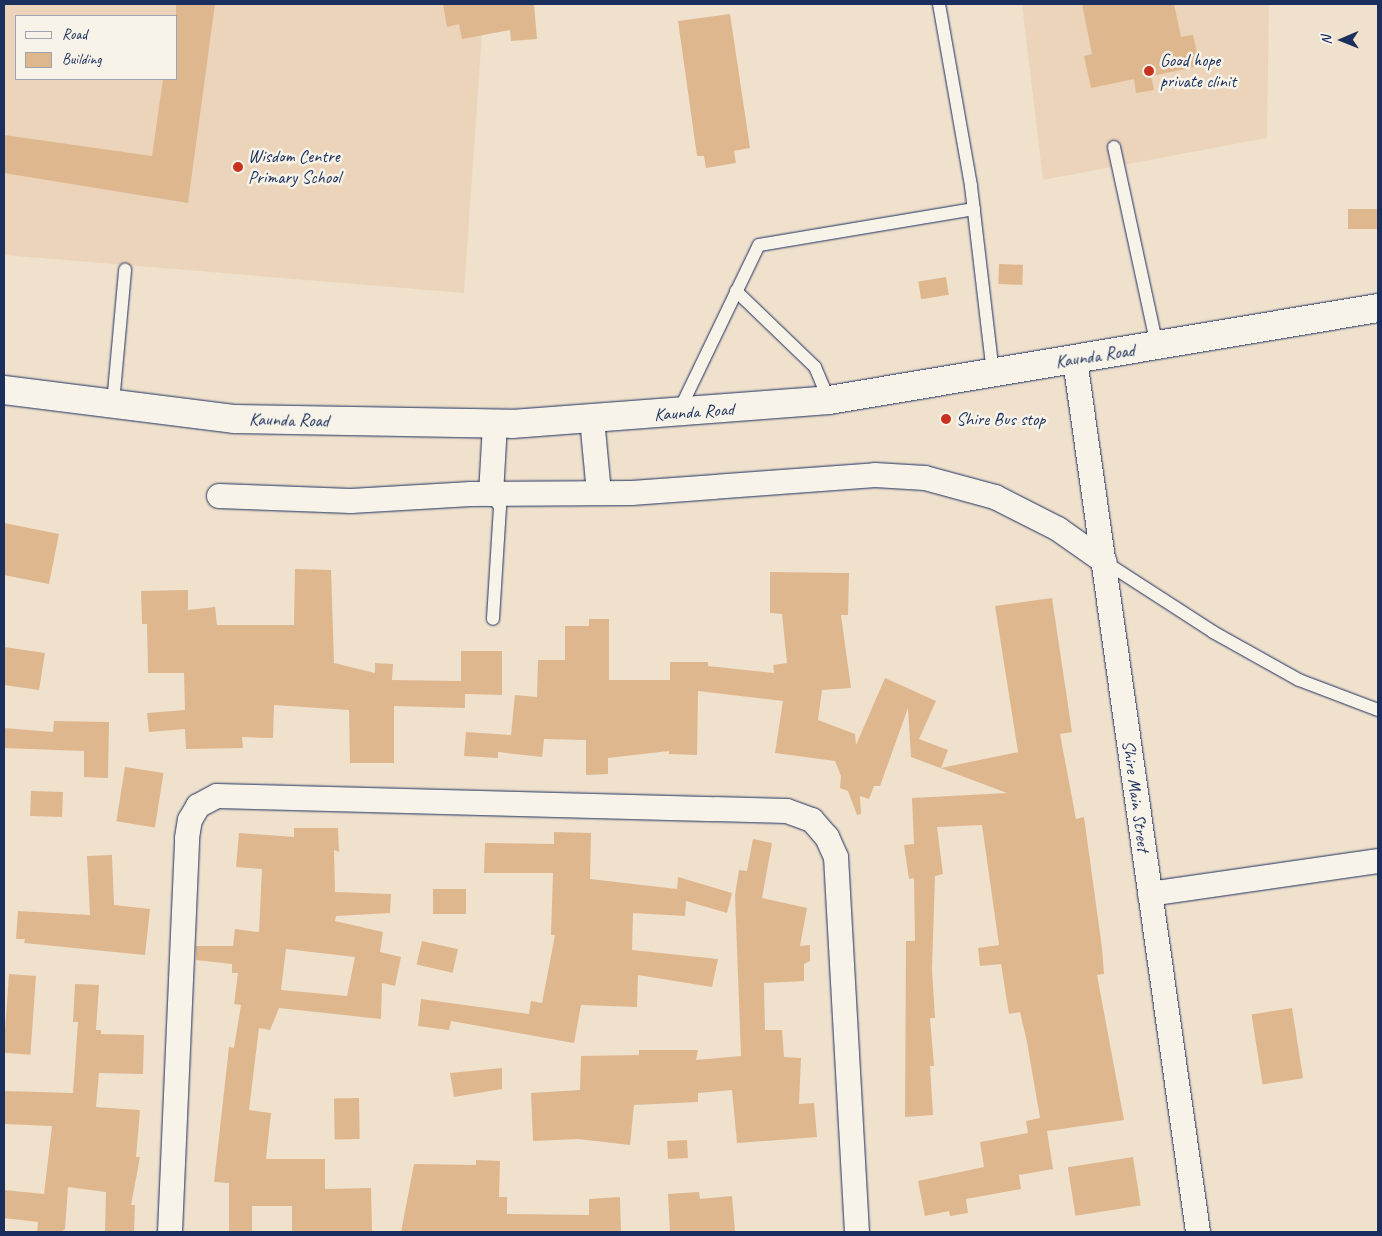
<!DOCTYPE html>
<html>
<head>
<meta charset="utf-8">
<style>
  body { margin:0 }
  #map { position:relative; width:1382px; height:1236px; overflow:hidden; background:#f0e1cd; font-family:Caveat,sans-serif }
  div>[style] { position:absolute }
  .built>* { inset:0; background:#ebd4ba }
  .building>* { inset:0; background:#deb78f; transform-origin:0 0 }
  .roads { filter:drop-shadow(0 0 1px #1b2f5e) drop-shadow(0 0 1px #1b2f5e) }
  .service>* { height:12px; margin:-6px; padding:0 6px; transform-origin:6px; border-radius:6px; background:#f7f3e8 }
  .minor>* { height:24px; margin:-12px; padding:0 12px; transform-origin:12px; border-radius:12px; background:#f7f3e8 }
  .secondary>* { height:28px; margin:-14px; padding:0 14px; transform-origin:14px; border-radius:14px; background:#f7f3e8 }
  .dots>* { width:14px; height:14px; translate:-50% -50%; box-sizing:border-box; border:2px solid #f7f3e8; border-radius:50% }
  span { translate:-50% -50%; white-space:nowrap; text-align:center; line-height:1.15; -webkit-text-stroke:5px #f7f3e8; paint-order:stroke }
  .poi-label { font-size:18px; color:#1b2f5e }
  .left { translate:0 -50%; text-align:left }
  .street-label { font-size:18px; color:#1b2f5e }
  .frame { position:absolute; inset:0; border:5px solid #1b2f5e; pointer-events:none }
  .legend { position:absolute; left:15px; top:15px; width:162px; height:65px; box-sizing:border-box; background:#f7f3e8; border:1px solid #9fa5b1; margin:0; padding:6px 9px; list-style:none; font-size:15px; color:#1b2f5e }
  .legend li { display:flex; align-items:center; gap:10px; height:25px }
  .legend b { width:25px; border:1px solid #9fa5b1 }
  .north { position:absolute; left:1317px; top:15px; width:50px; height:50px; -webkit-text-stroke:4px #f7f3e8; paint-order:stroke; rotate:269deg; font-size:14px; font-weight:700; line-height:20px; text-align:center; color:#1b2f5e }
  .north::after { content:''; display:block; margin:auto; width:18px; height:22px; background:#1b2f5e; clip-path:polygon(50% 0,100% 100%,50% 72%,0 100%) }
</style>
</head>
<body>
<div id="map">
  <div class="built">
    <div style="clip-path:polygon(evenodd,4px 4px,484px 4px,464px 293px,4px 255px,4px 4px,16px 16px,176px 16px,176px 79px,16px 79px,16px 16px)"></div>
    <div style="clip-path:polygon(1022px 4px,1269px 4px,1267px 138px,1043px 180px)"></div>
  </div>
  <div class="building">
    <div style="clip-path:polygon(176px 4px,215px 4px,188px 203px,4px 173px,4px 135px,152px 156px,163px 79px,176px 79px)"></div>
    <div style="clip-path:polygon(443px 4px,534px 4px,537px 39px,511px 41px,510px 30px,462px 39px,459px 24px,447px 27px)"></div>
    <div style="clip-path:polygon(1082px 4px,1174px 4px,1181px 37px,1193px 35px,1200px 66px,1151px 76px,1154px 90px,1136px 93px,1134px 79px,1091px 88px,1084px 56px,1092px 54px)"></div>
    <div style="clip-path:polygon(730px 14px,750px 148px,734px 151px,736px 163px,706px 168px,704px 156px,697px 156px,678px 21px)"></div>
    <div style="left:1378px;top:209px;width:20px;height:30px;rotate:90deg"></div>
    <div style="left:999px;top:264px;width:24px;height:20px;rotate:2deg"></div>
    <div style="left:946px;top:277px;width:18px;height:28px;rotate:81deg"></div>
    <div style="clip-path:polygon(4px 523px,59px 534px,49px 584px,4px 575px)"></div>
    <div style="clip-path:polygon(295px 569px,331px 570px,334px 663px,375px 673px,375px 663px,393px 664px,392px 680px,461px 681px,461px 651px,502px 651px,502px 695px,465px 694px,465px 708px,394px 706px,394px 763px,350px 763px,349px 710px,274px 705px,273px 738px,242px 737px,243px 748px,186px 749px,185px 729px,149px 732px,147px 713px,185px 710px,184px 673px,148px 673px,147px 624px,142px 624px,141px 591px,188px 590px,188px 610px,215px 607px,217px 625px,294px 625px)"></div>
    <div style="clip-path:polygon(770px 572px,849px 573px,848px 615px,841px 615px,851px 688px,822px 690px,818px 720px,855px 734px,856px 745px,885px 678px,936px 701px,919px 739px,948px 750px,941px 768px,1018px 752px,995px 606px,1052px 598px,1072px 732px,1060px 734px,1076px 819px,1084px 817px,1102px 948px,1104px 974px,1097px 975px,1124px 1120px,1047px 1131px,1053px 1169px,1019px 1175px,1021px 1189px,966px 1199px,968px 1213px,950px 1216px,949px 1211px,925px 1216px,918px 1181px,984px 1167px,980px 1142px,1028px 1133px,1026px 1121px,1040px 1118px,1027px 1042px,1020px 1012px,1009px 1014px,1001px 964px,980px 966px,978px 948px,999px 945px,982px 825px,937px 827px,943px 874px,935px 876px,932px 970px,935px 1018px,930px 1018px,934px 1066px,930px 1066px,933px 1115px,905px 1117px,906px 941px,915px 941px,914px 878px,909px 879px,904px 845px,914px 844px,912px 798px,1007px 793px,911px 757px,908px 708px,880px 786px,874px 786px,869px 799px,860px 796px,861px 814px,857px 815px,848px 791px,840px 788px,841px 776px,835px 761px,775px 753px,783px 701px,698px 691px,697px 755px,669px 754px,669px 751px,608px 758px,608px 774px,586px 775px,586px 740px,544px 739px,542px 757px,498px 752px,498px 758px,464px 756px,466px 732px,511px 735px,515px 695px,537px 697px,538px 660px,565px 660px,565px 626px,589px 626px,589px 619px,609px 619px,609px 680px,670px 680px,670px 662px,708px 662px,708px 666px,774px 673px,773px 665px,787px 663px,782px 614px,770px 613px)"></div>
    <div style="clip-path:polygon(4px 647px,45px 653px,39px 690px,4px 685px)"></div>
    <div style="clip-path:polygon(54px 721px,109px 722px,108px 778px,84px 777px,84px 751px,4px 748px,4px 728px,53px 732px)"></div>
    <div style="left:125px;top:767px;width:39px;height:55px;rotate:9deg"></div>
    <div style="left:31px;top:791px;width:32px;height:25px;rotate:2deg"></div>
    <div style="clip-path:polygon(evenodd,294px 828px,338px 828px,339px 852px,334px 850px,335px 892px,391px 894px,390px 913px,336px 916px,335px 921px,383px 932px,380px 952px,401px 957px,395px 986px,382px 983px,381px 1019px,279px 1008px,270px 1030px,259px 1028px,249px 1110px,271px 1113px,266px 1159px,325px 1159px,325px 1189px,371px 1188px,372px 1232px,292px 1232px,292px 1206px,252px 1206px,252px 1232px,229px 1232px,229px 1183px,214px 1182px,229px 1047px,234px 1048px,241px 1005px,234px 1004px,238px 973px,232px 973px,232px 964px,196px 960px,196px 946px,233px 946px,235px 929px,259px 932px,262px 869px,236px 867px,239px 833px,294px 837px,294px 828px,286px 949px,355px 957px,347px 996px,281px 990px,286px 949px)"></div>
    <div style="clip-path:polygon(554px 832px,591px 833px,590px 879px,677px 889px,678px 877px,732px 893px,727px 913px,686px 901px,685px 916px,633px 913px,632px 950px,718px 959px,712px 987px,638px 975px,637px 1007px,581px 1005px,574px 1043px,451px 1021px,449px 1030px,418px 1026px,421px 999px,529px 1014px,531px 1001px,542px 1003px,555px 935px,551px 935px,553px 873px,484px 873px,485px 843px,554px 844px)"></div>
    <div style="clip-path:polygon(753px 839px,772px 843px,762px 898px,807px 908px,800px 946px,810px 945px,810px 961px,804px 964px,804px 981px,764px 983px,765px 1030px,782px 1030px,784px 1057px,801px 1058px,799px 1104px,814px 1103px,817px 1137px,737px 1143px,732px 1090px,698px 1093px,698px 1102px,634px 1105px,630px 1145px,578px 1139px,533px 1141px,531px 1093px,580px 1090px,581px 1056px,639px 1055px,639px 1050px,698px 1050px,696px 1060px,741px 1056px,735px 895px,739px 870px,747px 871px)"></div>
    <div style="clip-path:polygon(112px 855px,114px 905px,150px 909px,145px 955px,24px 943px,25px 939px,16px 939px,18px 911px,90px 915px,87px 856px)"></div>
    <div style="left:433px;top:889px;width:33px;height:25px"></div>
    <div style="left:422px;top:941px;width:37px;height:24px;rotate:13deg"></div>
    <div style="left:9px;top:974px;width:27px;height:79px;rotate:4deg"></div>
    <div style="clip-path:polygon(75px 984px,99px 985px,96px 1030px,101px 1030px,101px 1034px,144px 1035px,143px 1074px,99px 1073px,96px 1107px,140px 1110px,136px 1157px,140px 1157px,131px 1205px,135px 1205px,134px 1232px,105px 1232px,106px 1192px,68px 1187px,65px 1229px,61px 1232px,37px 1232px,38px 1222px,4px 1218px,4px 1190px,44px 1194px,52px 1126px,4px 1124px,4px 1091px,73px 1093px,78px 1022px,73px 1022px)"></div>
    <div style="left:1292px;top:1008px;width:71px;height:41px;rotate:81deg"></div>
    <div style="clip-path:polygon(502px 1068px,502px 1089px,454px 1097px,450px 1073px)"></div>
    <div style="left:359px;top:1098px;width:41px;height:25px;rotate:89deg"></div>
    <div style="left:687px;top:1140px;width:18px;height:20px;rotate:87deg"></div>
    <div style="left:1133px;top:1157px;width:49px;height:66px;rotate:81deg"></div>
    <div style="clip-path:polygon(476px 1160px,500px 1161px,499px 1197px,507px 1197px,507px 1214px,589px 1215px,589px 1199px,620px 1197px,621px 1232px,401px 1232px,414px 1164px,476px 1165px)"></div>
    <div style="clip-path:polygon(699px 1192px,700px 1199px,732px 1196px,735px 1231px,670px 1232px,668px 1194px)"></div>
  </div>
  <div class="roads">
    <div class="service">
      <div style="left:939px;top:4px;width:185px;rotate:80deg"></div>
      <div style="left:971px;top:186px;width:187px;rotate:83.3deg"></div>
      <div style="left:1114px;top:147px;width:204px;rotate:77.8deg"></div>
      <div style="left:736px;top:291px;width:110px;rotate:43.9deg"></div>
      <div style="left:815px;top:367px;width:36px;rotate:67deg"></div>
      <div style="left:113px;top:403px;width:134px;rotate:-84.8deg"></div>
      <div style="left:679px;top:411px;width:184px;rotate:-64.3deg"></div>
      <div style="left:759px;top:245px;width:218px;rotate:-9.5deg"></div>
      <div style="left:491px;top:494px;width:16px;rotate:55deg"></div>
      <div style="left:500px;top:507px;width:112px;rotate:93.6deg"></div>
      <div style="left:1105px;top:562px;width:129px;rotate:32.9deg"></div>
      <div style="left:1213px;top:632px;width:98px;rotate:29.2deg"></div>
      <div style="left:1299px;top:680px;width:85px;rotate:20.8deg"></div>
    </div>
    <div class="minor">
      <div style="left:1075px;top:360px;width:881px;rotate:81.97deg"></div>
      <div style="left:592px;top:419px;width:74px;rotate:84.6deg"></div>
      <div style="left:491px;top:494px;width:70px;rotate:-86.7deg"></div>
      <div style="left:219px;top:496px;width:132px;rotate:2.2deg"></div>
      <div style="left:351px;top:501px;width:120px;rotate:-3.3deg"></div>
      <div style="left:471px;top:494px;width:161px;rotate:-0.4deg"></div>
      <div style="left:632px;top:493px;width:244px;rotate:-4.2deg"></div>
      <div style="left:875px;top:475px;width:50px;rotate:3.4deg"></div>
      <div style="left:925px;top:478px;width:73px;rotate:15.2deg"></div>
      <div style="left:995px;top:497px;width:71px;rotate:26.9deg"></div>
      <div style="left:1058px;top:529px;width:57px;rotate:35.1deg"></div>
      <div style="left:1150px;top:894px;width:230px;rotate:-8.2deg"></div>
      <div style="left:170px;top:1232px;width:394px;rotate:-87.5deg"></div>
      <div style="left:187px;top:838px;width:18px;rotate:-81deg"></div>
      <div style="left:190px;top:820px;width:16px;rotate:-60deg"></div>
      <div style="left:198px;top:806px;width:21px;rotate:-28deg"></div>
      <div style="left:217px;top:796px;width:570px;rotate:1.51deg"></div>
      <div style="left:787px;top:811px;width:27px;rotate:20deg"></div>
      <div style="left:812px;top:820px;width:23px;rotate:49deg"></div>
      <div style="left:827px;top:837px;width:22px;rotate:66deg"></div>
      <div style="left:836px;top:857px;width:376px;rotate:86.8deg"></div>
    </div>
    <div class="secondary">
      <div style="left:4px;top:390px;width:233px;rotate:7.2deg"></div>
      <div style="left:235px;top:419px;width:277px;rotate:1deg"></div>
      <div style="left:512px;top:424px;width:318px;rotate:-4.3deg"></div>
      <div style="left:829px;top:400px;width:557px;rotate:-9.51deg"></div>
    </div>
  </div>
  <div class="dots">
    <div style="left:1149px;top:71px;background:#c8321e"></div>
    <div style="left:238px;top:167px;background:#c8321e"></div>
    <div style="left:946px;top:419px;background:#c8321e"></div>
  </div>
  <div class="poi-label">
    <span class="left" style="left:1160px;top:71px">Good hope<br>private clinit</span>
    <span class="left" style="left:248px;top:167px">Wisdom Centre<br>Primary School</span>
    <span class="left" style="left:956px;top:419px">Shire Bus stop</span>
  </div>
  <div class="street-label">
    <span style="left:1095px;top:356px;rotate:-9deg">Kaunda Road</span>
    <span style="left:694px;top:412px;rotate:-4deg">Kaunda Road</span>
    <span style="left:289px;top:420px;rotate:1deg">Kaunda Road</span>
    <span style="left:1136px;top:796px;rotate:82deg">Shire Main Street</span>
  </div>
  <div class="frame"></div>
  <ul class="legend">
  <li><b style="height:6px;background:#f7f3e8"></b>Road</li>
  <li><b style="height:14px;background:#deb78f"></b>Building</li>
  </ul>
  <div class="north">N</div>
</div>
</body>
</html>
